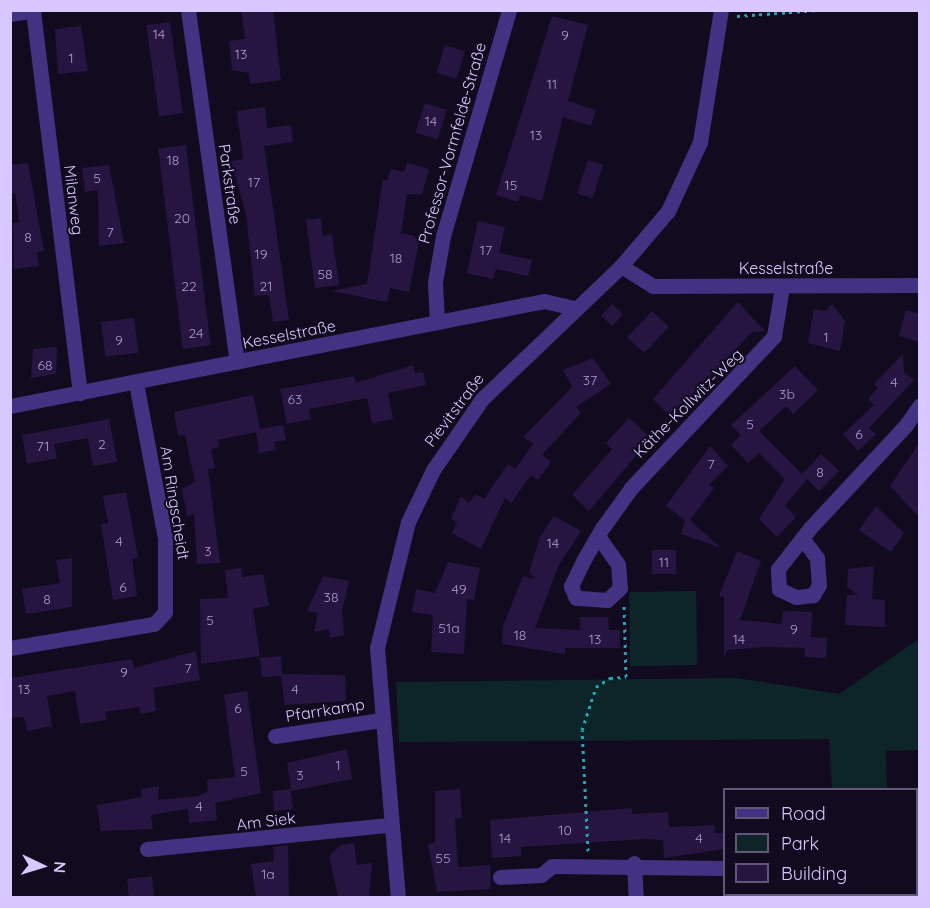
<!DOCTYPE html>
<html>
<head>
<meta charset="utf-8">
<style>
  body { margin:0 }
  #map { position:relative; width:930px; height:908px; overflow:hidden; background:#120b1f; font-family:Quicksand,sans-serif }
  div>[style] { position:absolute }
  .green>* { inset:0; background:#0d2529; transform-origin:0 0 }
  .building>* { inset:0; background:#261541; transform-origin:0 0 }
  .path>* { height:3px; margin-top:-1.5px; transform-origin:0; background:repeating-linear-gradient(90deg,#24a6b7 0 3px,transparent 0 7.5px) }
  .minor>* { height:15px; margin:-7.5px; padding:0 7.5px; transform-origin:7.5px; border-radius:7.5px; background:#433281 }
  span { translate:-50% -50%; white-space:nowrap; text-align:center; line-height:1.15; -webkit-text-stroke:4.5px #120b1f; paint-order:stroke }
  .number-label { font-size:14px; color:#ac9bd0 }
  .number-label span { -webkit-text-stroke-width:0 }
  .street-label { font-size:16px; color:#d8c8ff }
  .frame { position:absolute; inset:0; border:12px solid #d8c8ff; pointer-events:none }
  .legend { position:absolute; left:723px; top:788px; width:195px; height:108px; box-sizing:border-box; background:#120b1f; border:2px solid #615779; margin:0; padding:8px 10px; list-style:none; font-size:18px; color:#d8c8ff }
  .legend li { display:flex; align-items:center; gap:12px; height:30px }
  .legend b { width:30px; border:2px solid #615779 }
  .north { position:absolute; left:12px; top:836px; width:60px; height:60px; -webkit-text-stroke:4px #120b1f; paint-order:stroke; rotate:94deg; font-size:16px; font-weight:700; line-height:24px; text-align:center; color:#d8c8ff }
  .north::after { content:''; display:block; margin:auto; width:21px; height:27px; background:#d8c8ff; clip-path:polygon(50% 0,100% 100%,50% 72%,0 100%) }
</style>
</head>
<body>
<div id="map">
  <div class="green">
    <div style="left:696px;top:591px;width:74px;height:67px;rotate:89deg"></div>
    <div style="clip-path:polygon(919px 639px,919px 750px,886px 751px,887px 789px,832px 789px,829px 739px,399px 742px,396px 682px,736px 678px,839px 694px)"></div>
  </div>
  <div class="building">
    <div style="clip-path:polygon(241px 10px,273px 10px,281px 80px,250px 84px,249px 73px,232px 70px,229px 41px,245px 39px)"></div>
    <div style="clip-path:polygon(552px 16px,588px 25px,568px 101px,596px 110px,591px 126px,563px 117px,542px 201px,521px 195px,518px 202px,496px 195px)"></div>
    <div style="left:170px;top:22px;width:92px;height:24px;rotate:82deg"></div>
    <div style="clip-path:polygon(81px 26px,88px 71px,58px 74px,55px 29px)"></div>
    <div style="left:445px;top:45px;width:21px;height:29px;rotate:17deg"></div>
    <div style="left:425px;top:103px;width:23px;height:31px;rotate:18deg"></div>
    <div style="clip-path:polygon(265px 107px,267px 128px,291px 125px,293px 142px,264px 146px,289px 320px,273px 322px,269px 295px,255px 296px,246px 214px,231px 161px,243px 159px,237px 111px)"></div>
    <div style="left:186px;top:145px;width:202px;height:28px;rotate:83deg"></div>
    <div style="left:588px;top:160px;width:16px;height:35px;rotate:18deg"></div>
    <div style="clip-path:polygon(28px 163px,44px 251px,37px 252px,39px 266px,14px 269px,13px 223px,19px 222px,15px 193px,10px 194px,10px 165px)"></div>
    <div style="clip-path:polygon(407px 163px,429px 169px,422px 194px,407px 194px,401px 233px,420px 237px,409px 292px,390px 288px,387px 302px,332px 291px,367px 284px,383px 179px,387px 181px,391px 169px,404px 172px)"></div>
    <div style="clip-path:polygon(109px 165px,124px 243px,99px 246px,98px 190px,85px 192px,82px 168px)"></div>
    <div style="clip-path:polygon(321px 218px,323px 236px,332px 234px,339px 285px,315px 288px,306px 220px)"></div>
    <div style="clip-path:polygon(478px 221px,505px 227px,499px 253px,532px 260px,528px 276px,496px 269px,493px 279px,467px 273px)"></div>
    <div style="clip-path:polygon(738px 302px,765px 331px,752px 332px,671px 417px,653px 399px)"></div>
    <div style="left:612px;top:304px;width:15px;height:16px;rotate:42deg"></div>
    <div style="clip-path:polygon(832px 304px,845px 321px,840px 351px,808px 343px,814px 309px,826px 311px)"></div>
    <div style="clip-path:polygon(906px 310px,920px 314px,920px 342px,899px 336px)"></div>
    <div style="left:652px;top:311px;width:23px;height:36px;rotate:43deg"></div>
    <div style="left:134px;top:318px;width:35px;height:33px;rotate:83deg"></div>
    <div style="clip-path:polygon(57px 347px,56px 374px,31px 378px,33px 349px)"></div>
    <div style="clip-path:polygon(903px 354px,904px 372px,914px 380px,869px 428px,876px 434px,858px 451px,843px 434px,874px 405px,868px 399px,878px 388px,874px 384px)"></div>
    <div style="clip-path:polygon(593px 358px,611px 384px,576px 407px,581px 413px,542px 455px,551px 462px,538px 480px,531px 475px,511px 503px,505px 498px,481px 549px,452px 533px,457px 522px,451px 519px,461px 496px,469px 503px,476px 494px,484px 499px,508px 464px,515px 469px,533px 444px,523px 437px,572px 387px,563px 370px)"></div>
    <div style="clip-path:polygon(413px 365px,415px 373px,423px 372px,426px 385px,388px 393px,393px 419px,372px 423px,367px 398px,309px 409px,311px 419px,287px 424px,280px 389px,354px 376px,356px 383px)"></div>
    <div style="clip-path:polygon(795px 366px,818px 390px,793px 414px,786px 406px,759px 431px,802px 474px,821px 454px,839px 471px,819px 491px,807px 479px,785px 506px,796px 517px,777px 537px,759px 519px,785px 479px,759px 453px,748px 463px,731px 445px,741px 435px,731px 425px)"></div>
    <div style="clip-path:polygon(253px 395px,260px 429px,283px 425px,286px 440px,274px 442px,276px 450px,259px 453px,256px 432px,218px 440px,219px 447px,211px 449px,215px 468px,208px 469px,220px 563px,197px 564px,194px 514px,187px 516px,182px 489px,195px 482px,185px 435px,178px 436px,174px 412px)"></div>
    <div style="clip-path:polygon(629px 418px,651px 438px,589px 511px,572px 495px,612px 449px,606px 443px)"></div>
    <div style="clip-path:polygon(109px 419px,117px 462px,93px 466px,88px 438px,54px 444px,57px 458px,27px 464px,22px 435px)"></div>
    <div style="clip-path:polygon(920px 442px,920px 518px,890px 486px)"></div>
    <div style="clip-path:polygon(710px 446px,728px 466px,709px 485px,714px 488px,690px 520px,721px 548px,681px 534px,685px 520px,666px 506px)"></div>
    <div style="clip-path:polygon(126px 492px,138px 558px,132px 559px,137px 596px,113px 600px,101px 524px,108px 523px,103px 496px)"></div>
    <div style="clip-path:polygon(876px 506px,904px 533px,891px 552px,859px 530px)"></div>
    <div style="clip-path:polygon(554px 516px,581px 531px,558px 567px,535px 628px,580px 630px,580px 617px,608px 617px,609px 630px,620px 630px,620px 648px,565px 648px,565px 654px,502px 644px,503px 626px,523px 576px,535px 579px,529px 572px,540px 537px)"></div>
    <div style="left:652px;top:550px;width:24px;height:24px"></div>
    <div style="clip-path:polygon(737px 551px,761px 561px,740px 620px,782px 624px,783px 611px,812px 612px,811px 637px,827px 638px,826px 658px,805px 657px,805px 648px,764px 647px,727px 650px,724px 657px,724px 597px,719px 596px)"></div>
    <div style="clip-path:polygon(72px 558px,72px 607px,26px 614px,22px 589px,60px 583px,56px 560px)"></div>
    <div style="clip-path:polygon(448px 562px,480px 568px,474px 600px,467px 599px,464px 654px,431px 652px,433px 615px,412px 612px,416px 589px,435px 593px)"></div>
    <div style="clip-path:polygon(874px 566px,872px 599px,885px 600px,885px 627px,845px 625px,847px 595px,858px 595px,847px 587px,848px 569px)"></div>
    <div style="clip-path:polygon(241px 568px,242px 577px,263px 574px,269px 606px,253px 609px,260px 656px,201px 664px,200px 599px,228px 598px,225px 570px)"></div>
    <div style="clip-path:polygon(323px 576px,349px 581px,342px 611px,344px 635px,330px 638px,329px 629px,314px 632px,318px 613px,307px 611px)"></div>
    <div style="clip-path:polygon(196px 651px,200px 680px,153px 688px,156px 711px,140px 714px,139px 707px,105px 712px,106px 720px,80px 724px,75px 691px,47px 696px,52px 726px,27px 731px,24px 717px,10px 718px,10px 678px,132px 659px,134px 668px)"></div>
    <div style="clip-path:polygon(281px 656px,282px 674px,345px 675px,346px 701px,285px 705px,281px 676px,262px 677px,260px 658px)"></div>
    <div style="clip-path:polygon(247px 691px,261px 793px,215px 803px,217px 820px,189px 823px,188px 809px,151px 815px,153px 829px,101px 831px,97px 805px,142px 797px,141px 789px,159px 786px,158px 800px,199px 796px,208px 791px,207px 780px,235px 777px,224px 695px)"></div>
    <div style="clip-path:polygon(347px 749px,352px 779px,291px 791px,293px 809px,274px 811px,273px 791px,291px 789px,287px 763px)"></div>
    <div style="clip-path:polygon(460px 789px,462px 818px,455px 818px,458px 867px,490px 865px,491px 889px,437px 892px,428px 844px,435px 843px,435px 791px)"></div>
    <div style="clip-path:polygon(632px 808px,632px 814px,668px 812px,669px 827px,714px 825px,715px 833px,724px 833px,724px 849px,664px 858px,663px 840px,643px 839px,521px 847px,521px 856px,492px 858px,490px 820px)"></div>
    <div style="clip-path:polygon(354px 843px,357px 865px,372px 863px,369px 897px,338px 897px,329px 856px,341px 845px)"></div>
    <div style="clip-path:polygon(288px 845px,289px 897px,256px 897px,251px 864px,274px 861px,273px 847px)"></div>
    <div style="clip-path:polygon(152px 876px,154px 897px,129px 897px,127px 879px)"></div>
  </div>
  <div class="path">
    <div style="left:737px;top:16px;width:81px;rotate:-4.2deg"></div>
    <div style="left:588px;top:851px;width:121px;rotate:-92.8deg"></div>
    <div style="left:582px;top:730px;width:45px;rotate:-72deg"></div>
    <div style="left:596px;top:687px;width:17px;rotate:-33deg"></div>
    <div style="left:610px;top:678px;width:16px;rotate:-4deg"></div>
    <div style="left:626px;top:677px;width:72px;rotate:-91.6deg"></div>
  </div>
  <div class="minor">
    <div style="left:188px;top:10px;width:355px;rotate:82.1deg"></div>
    <div style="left:33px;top:11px;width:385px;rotate:83deg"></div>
    <div style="left:10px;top:14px;width:24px;rotate:-9deg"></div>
    <div style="left:621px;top:266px;width:38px;rotate:32deg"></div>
    <div style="left:653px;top:286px;width:267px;rotate:-0.2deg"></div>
    <div style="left:437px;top:322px;width:40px;rotate:-92.9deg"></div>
    <div style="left:435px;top:282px;width:47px;rotate:-80.1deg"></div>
    <div style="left:443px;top:236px;width:235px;rotate:-73.7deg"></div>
    <div style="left:10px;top:406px;width:544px;rotate:-11.12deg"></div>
    <div style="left:544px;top:301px;width:31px;rotate:13deg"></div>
    <div style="left:598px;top:536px;width:35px;rotate:55deg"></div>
    <div style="left:618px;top:565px;width:23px;rotate:85deg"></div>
    <div style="left:620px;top:588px;width:18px;rotate:137deg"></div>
    <div style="left:607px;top:600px;width:31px;rotate:-176deg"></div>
    <div style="left:576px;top:598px;width:13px;rotate:-113deg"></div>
    <div style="left:571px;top:586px;width:28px;rotate:-64deg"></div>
    <div style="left:583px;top:561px;width:39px;rotate:-60deg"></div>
    <div style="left:603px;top:527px;width:48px;rotate:-54.3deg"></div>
    <div style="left:631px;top:488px;width:209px;rotate:-46.7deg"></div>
    <div style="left:774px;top:336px;width:50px;rotate:-80.7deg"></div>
    <div style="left:802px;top:538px;width:25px;rotate:53deg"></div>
    <div style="left:817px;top:558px;width:27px;rotate:86deg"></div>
    <div style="left:819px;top:585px;width:12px;rotate:121deg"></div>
    <div style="left:813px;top:595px;width:17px;rotate:173deg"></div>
    <div style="left:796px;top:597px;width:19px;rotate:-155deg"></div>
    <div style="left:779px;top:589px;width:20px;rotate:-93deg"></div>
    <div style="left:778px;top:569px;width:52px;rotate:-52deg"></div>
    <div style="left:810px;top:528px;width:141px;rotate:-47deg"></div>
    <div style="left:906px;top:425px;width:24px;rotate:-55deg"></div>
    <div style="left:10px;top:648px;width:146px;rotate:-9.5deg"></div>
    <div style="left:154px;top:624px;width:16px;rotate:-47deg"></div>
    <div style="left:165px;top:612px;width:74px;rotate:-90deg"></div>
    <div style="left:165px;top:538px;width:158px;rotate:-100.6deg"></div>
    <div style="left:275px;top:736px;width:107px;rotate:-8.6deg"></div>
    <div style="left:147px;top:849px;width:243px;rotate:-5.7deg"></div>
    <div style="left:634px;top:863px;width:35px;rotate:87deg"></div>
    <div style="left:500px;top:877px;width:41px;rotate:-2.8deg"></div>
    <div style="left:541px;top:875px;width:14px;rotate:-39deg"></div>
    <div style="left:552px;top:866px;width:172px;rotate:0.7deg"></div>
    <div style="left:398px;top:898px;width:251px;rotate:-94.8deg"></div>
    <div style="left:377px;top:648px;width:130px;rotate:-76.2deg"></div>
    <div style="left:408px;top:522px;width:58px;rotate:-64.3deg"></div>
    <div style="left:433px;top:470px;width:86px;rotate:-55.4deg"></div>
    <div style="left:482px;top:399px;width:192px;rotate:-43.7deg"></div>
    <div style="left:621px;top:266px;width:72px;rotate:-49.5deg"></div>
    <div style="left:668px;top:211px;width:76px;rotate:-65.1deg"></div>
    <div style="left:700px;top:142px;width:134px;rotate:-81deg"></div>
  </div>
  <div class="number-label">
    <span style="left:159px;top:34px">14</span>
    <span style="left:565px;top:35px">9</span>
    <span style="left:241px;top:54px">13</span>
    <span style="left:71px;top:58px">1</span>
    <span style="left:552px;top:84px">11</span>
    <span style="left:431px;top:121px">14</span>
    <span style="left:536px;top:135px">13</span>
    <span style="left:173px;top:160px">18</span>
    <span style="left:97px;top:178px">5</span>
    <span style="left:254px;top:182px">17</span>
    <span style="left:511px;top:185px">15</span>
    <span style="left:182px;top:218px">20</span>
    <span style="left:110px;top:232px">7</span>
    <span style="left:28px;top:237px">8</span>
    <span style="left:486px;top:250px">17</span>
    <span style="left:261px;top:254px">19</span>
    <span style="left:396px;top:258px">18</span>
    <span style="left:325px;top:274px">58</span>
    <span style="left:189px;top:286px">22</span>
    <span style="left:266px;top:286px">21</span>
    <span style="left:196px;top:333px">24</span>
    <span style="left:826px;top:337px">1</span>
    <span style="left:119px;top:340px">9</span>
    <span style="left:45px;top:365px">68</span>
    <span style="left:590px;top:380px">37</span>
    <span style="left:894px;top:382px">4</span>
    <span style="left:787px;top:394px">3b</span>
    <span style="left:295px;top:399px">63</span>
    <span style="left:750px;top:424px">5</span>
    <span style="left:859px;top:434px">6</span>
    <span style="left:102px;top:444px">2</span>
    <span style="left:43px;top:446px">71</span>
    <span style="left:711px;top:464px">7</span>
    <span style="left:820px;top:472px">8</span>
    <span style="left:119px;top:541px">4</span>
    <span style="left:553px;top:543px">14</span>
    <span style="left:208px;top:551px">3</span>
    <span style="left:664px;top:562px">11</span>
    <span style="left:123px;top:587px">6</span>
    <span style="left:459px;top:589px">49</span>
    <span style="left:331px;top:597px">38</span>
    <span style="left:47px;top:599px">8</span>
    <span style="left:210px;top:620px">5</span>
    <span style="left:449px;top:628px">51a</span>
    <span style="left:794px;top:629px">9</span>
    <span style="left:520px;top:635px">18</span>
    <span style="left:595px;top:639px">13</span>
    <span style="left:739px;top:639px">14</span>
    <span style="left:188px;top:668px">7</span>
    <span style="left:124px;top:672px">9</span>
    <span style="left:24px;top:689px">13</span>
    <span style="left:295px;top:689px">4</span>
    <span style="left:238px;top:708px">6</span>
    <span style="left:338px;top:765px">1</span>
    <span style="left:244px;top:771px">5</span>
    <span style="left:300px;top:775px">3</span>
    <span style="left:199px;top:806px">4</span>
    <span style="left:565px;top:830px">10</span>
    <span style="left:505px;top:838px">14</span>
    <span style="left:699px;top:838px">4</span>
    <span style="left:443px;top:858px">55</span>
    <span style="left:268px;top:874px">1a</span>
  </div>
  <div class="street-label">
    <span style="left:452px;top:143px;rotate:-74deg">Professor-Vormfelde-Straße</span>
    <span style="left:230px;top:184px;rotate:82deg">Parkstraße</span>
    <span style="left:74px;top:200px;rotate:83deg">Milanweg</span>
    <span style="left:786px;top:268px">Kesselstraße</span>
    <span style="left:289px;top:334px;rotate:-11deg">Kesselstraße</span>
    <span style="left:688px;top:403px;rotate:-45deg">Käthe-Kollwitz-Weg</span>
    <span style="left:454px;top:410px;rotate:-53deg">Pievitstraße</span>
    <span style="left:175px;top:503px;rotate:81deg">Am Ringscheidt</span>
    <span style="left:325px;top:710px;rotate:-9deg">Pfarrkamp</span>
    <span style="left:266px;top:821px;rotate:-7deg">Am Siek</span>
  </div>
  <div class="frame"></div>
  <ul class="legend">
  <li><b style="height:8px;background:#433281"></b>Road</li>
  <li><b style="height:16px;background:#0d2529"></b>Park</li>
  <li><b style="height:16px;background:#261541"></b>Building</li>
  </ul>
  <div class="north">N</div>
</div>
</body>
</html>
